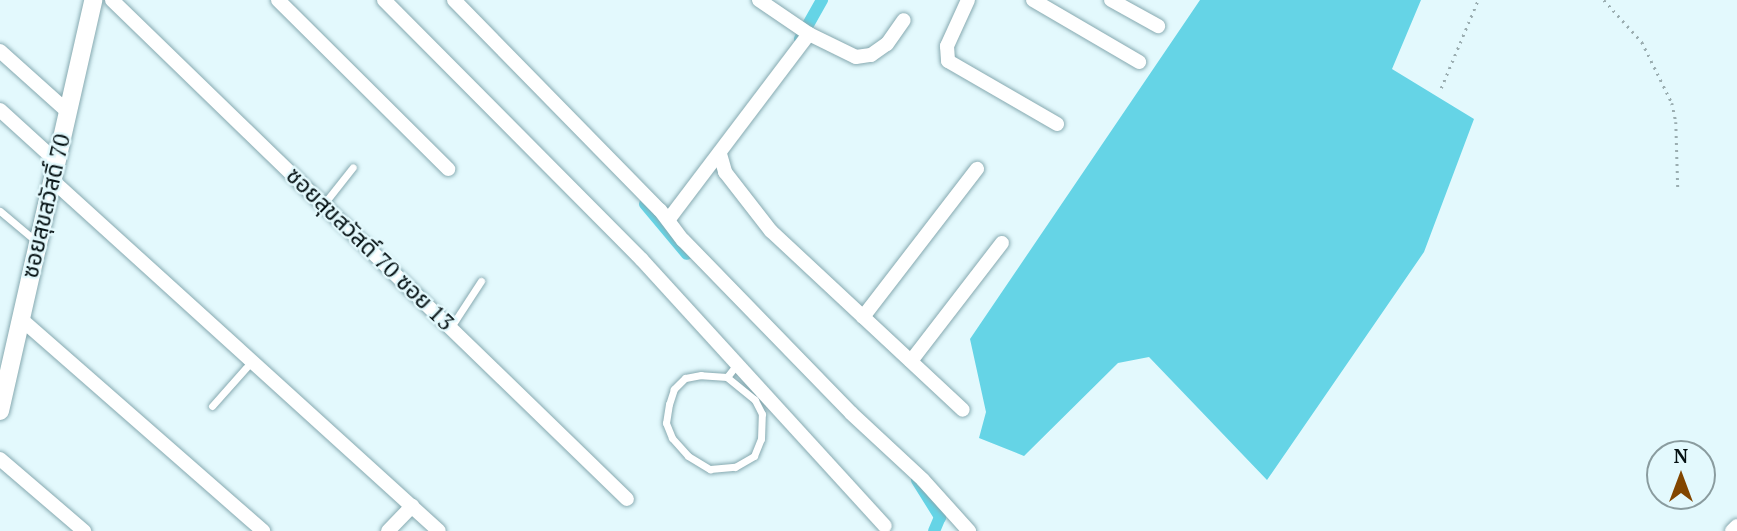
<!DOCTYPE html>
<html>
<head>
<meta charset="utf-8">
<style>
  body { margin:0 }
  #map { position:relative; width:1737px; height:531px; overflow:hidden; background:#e3f9fd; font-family:"PT Serif","Noto Sans Thai",serif }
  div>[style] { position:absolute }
  .water>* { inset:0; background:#65d4e6 }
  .canal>* { height:12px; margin:-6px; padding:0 6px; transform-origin:6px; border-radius:6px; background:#65d4e6 }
  .path>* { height:2.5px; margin-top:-1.25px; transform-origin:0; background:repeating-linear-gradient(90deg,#9aadb0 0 2px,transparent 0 7px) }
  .roads { filter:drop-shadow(0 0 2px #86a9b0) drop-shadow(0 0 2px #86a9b0) }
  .service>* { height:7px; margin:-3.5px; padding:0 3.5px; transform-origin:3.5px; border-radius:3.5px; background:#fff }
  .minor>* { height:14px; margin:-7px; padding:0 7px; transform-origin:7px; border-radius:7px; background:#fff }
  .tertiary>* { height:18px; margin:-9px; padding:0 9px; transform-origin:9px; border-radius:9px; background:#fff }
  span { translate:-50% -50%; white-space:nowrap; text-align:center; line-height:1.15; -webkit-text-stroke:5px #e3f9fd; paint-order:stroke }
  .street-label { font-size:23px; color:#041012 }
  .north { position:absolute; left:1646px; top:440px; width:70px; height:70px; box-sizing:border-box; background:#e3f9fd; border:2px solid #8a9c9f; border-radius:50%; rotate:0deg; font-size:19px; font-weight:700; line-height:28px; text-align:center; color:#041012 }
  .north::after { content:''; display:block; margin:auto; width:24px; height:32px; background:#824600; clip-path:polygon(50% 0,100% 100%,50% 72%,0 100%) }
</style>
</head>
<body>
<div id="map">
  <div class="water">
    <div style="clip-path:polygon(1200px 0,1421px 0,1392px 69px,1474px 119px,1424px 252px,1267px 480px,1149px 357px,1118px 363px,1024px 456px,979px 438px,986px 412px,970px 339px)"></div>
  </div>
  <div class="canal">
    <div style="left:800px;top:39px;width:45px;rotate:-60.6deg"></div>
    <div style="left:645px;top:204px;width:65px;rotate:50deg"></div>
    <div style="left:917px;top:480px;width:44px;rotate:58.1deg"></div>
    <div style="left:940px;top:517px;width:15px;rotate:113deg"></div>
  </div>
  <div class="path">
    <div style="left:1604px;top:0;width:57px;rotate:47.9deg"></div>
    <div style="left:1642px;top:42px;width:68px;rotate:63.8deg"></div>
    <div style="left:1672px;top:103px;width:19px;rotate:78deg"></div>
    <div style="left:1676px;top:122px;width:69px;rotate:88.3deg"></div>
    <div style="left:1441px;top:88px;width:95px;rotate:-67.2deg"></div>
  </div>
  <div class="roads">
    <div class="service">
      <div style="left:323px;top:205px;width:48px;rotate:-51.7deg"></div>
      <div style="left:0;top:211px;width:48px;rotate:40deg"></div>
      <div style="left:451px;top:327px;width:55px;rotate:-56.9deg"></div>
      <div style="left:727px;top:377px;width:26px;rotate:-176deg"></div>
      <div style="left:701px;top:375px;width:16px;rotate:169deg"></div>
      <div style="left:685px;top:378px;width:16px;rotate:135deg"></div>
      <div style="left:674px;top:389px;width:16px;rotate:108deg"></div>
      <div style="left:669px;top:404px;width:19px;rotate:99deg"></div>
      <div style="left:666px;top:423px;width:16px;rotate:68deg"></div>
      <div style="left:672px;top:438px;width:24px;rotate:48deg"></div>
      <div style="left:688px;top:456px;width:26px;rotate:31deg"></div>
      <div style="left:710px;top:469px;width:25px;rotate:-5deg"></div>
      <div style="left:735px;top:467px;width:22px;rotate:-30deg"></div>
      <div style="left:754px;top:456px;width:18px;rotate:-68deg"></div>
      <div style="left:761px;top:439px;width:25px;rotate:-88deg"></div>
      <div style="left:762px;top:414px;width:16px;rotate:-117deg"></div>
      <div style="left:755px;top:400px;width:36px;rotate:-141deg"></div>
      <div style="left:727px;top:377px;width:16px;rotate:-52deg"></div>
      <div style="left:212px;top:406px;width:60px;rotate:-48.4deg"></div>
    </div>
    <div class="minor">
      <div style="left:112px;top:0;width:717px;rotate:44.1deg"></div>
      <div style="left:278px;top:0;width:240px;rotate:44.8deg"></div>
      <div style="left:384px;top:0;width:366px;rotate:45.2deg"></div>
      <div style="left:642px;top:260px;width:360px;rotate:47.6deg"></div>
      <div style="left:454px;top:0;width:294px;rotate:45.6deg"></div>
      <div style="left:660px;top:210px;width:38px;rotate:53deg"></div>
      <div style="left:683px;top:240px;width:241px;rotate:45.8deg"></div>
      <div style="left:851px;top:413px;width:98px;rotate:42.9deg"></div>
      <div style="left:923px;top:480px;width:69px;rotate:48deg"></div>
      <div style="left:759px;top:0;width:60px;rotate:34.2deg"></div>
      <div style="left:809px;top:34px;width:52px;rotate:26.1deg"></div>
      <div style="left:856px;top:57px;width:15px;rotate:-8deg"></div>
      <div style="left:871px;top:55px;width:19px;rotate:-35deg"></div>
      <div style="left:887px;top:44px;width:29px;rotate:-55deg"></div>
      <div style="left:968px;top:0;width:51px;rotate:114.5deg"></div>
      <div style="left:947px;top:46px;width:15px;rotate:86deg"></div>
      <div style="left:948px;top:61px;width:126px;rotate:30deg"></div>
      <div style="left:1033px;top:0;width:123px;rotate:30.3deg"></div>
      <div style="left:1111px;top:0;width:54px;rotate:29deg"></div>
      <div style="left:0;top:51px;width:91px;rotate:41.9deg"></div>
      <div style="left:0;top:110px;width:76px;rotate:42.3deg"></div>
      <div style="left:720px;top:154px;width:19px;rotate:74deg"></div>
      <div style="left:725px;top:172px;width:75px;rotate:52.1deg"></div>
      <div style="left:771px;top:231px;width:262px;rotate:43deg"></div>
      <div style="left:52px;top:180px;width:522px;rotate:42.21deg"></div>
      <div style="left:669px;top:219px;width:232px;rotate:-52.9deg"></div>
      <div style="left:863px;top:317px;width:187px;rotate:-52.4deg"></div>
      <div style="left:21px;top:319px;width:322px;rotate:41.2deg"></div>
      <div style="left:911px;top:361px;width:149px;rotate:-52.4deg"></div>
      <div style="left:0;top:459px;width:111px;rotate:40.6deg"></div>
      <div style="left:388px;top:531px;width:35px;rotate:-46deg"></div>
      <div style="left:1732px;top:531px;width:7px;rotate:-45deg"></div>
    </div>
    <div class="tertiary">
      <div style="left:0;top:411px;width:421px;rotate:-77.2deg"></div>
    </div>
  </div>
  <div class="street-label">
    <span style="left:46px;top:206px;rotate:-77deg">ซอยสุขสวัสดิ์ 70</span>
    <span style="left:370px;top:249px;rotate:44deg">ซอยสุขสวัสดิ์ 70 ซอย 13</span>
  </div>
  <div class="north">N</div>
</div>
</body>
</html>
